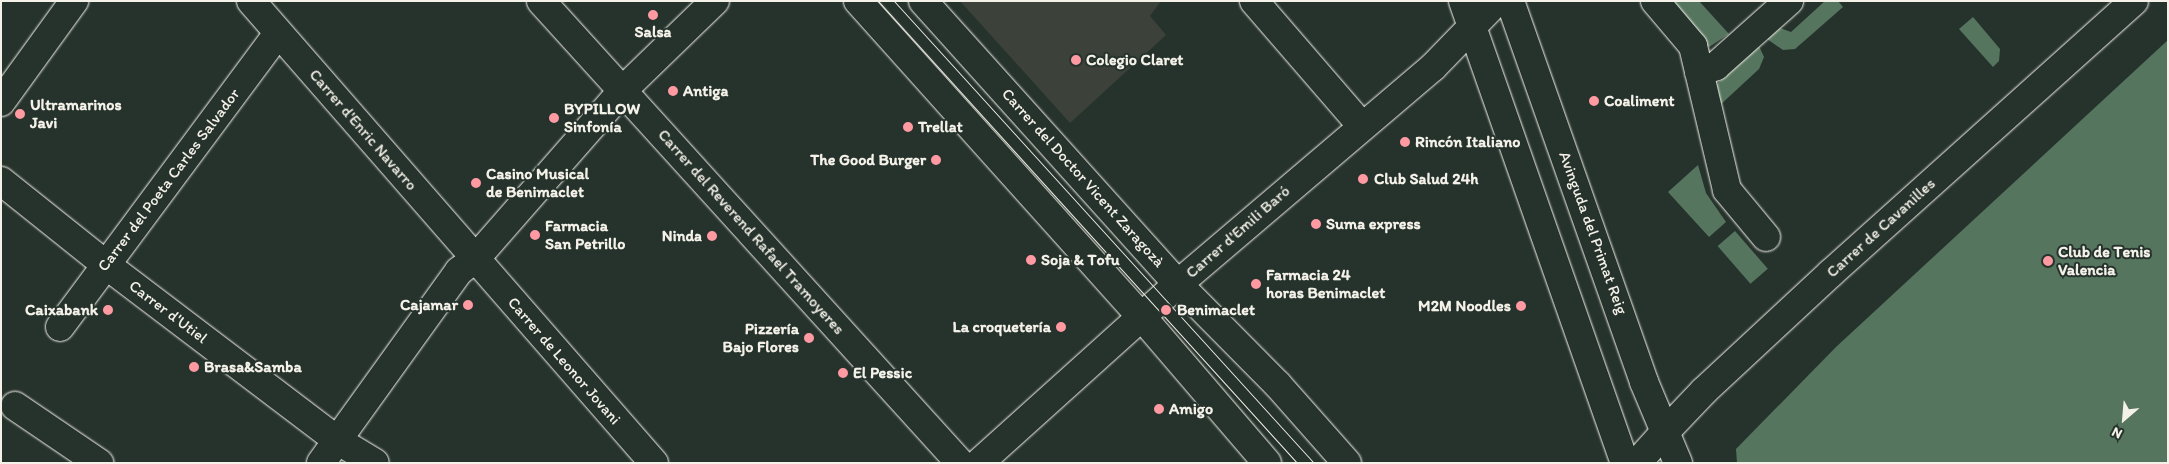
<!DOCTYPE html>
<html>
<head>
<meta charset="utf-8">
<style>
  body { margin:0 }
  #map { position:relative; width:2169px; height:464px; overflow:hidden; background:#26332d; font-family:Itim,sans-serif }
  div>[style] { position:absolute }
  .built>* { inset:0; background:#3c423a }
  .green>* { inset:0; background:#56755e; transform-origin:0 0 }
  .roads { filter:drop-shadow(0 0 1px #f4f1e8) drop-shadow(0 0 1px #f4f1e8) }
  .minor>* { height:28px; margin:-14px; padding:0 14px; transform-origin:14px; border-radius:14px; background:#26332d }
  .major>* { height:28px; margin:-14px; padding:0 14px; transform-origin:14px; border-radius:14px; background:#26332d }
  .tram>* { height:1px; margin:-0.5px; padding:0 0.5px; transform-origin:0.5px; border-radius:0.5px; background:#f4f1e8 }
  .dots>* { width:14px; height:14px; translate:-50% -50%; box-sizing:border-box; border:2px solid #26332d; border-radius:50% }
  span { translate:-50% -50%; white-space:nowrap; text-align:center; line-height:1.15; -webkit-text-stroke:4px #26332d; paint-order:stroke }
  .poi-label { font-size:16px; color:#f4f1e8; font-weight:700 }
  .left { translate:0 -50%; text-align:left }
  .right { translate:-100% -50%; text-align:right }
  .street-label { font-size:16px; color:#f4f1e8 }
  .frame { position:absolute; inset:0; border:2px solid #f4f1e8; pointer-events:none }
  .north { position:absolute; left:2099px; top:394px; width:50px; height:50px; -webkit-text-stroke:4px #26332d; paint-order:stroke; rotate:207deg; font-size:14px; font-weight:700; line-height:20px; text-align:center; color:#f4f1e8 }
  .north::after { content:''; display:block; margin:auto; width:18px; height:22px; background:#f4f1e8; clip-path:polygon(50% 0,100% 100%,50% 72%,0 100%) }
</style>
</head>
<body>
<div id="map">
  <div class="built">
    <div style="clip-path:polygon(960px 1px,1161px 1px,1150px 16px,1166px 35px,1070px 123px)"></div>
  </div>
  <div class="green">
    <div style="clip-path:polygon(1665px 1px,1699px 1px,1729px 34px,1709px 47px)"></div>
    <div style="clip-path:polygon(1825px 1px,1838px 1px,1843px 7px,1795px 49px,1783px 50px,1767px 39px,1780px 28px,1791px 32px)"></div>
    <div style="clip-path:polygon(1973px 17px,2000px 49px,1999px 61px,1993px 67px,1959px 29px)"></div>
    <div style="clip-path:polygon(2168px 40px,2168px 463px,1737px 463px,1736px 449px,1836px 347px)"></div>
    <div style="clip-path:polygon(1759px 46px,1764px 57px,1759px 69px,1719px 106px,1714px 88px,1718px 83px)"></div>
    <div style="clip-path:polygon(1698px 165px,1706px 193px,1726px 222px,1709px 237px,1668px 192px)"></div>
    <div style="left:1735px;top:231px;width:50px;height:23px;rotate:49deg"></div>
  </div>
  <div class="roads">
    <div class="minor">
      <div style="left:251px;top:1px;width:613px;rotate:48.9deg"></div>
      <div style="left:541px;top:1px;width:624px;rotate:47.79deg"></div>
      <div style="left:858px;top:1px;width:425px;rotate:48.1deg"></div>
      <div style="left:1142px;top:317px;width:192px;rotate:49.4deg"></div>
      <div style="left:923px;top:1px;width:381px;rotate:48deg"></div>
      <div style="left:1178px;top:284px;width:142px;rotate:45.3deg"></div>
      <div style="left:1278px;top:385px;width:104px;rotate:48.5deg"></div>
      <div style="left:1254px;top:1px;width:165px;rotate:49.2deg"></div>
      <div style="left:1655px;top:1px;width:59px;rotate:49.8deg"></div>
      <div style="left:1693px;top:46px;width:148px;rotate:76.7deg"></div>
      <div style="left:1727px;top:190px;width:61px;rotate:50.3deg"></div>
      <div style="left:1699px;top:72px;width:18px;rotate:-19deg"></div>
      <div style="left:1716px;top:66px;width:98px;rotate:-41.7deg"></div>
      <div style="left:1px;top:102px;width:125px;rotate:-54.1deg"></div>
      <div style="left:1px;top:181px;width:133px;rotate:38.6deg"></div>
      <div style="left:105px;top:264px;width:291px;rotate:37.2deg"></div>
      <div style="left:337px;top:440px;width:44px;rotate:31.2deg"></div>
      <div style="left:60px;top:327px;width:366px;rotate:-53.4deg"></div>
      <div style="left:15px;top:406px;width:102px;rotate:34.2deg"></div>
      <div style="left:321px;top:463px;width:236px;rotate:-54.3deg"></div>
      <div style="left:459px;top:271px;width:21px;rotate:-37deg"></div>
      <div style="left:476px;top:258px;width:223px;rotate:-48.8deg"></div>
      <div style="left:623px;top:90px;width:128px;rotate:-44.1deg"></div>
      <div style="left:979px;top:463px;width:268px;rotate:-42deg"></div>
      <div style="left:1178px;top:284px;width:335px;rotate:-40.4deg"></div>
      <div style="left:1433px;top:67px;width:92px;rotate:-45.9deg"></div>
      <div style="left:1637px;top:463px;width:40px;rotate:-48deg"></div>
    </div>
    <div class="major">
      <div style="left:1463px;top:1px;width:490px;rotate:70.7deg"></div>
      <div style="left:1510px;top:1px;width:404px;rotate:70.6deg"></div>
      <div style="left:1644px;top:382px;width:88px;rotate:67.2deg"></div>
      <div style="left:1664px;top:433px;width:58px;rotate:-46.4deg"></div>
      <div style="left:1704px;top:391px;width:173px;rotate:-42.9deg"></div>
      <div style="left:1831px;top:273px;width:407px;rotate:-41.9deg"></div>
    </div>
  </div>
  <div class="tram">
    <div style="left:878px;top:1px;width:624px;rotate:47.79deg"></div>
    <div style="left:894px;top:1px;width:624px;rotate:47.73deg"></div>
  </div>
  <div class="dots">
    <div style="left:653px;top:15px;background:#ff9aa2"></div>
    <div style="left:1076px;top:60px;background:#ff9aa2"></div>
    <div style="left:673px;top:91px;background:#ff9aa2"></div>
    <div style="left:1594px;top:101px;background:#ff9aa2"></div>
    <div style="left:20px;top:114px;background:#ff9aa2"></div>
    <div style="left:554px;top:118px;background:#ff9aa2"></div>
    <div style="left:908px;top:127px;background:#ff9aa2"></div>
    <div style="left:1405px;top:142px;background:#ff9aa2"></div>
    <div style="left:936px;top:160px;background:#ff9aa2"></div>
    <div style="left:1363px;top:179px;background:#ff9aa2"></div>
    <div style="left:476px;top:183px;background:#ff9aa2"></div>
    <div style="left:1316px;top:224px;background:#ff9aa2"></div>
    <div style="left:535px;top:235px;background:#ff9aa2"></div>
    <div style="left:712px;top:236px;background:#ff9aa2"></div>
    <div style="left:1031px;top:260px;background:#ff9aa2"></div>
    <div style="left:2048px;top:261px;background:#ff9aa2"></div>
    <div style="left:1256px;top:284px;background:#ff9aa2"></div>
    <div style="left:468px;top:305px;background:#ff9aa2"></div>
    <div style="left:1521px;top:306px;background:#ff9aa2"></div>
    <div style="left:108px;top:310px;background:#ff9aa2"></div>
    <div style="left:1166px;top:310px;background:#ff9aa2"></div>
    <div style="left:1061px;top:327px;background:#ff9aa2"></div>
    <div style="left:809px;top:338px;background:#ff9aa2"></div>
    <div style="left:194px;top:367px;background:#ff9aa2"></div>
    <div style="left:843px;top:373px;background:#ff9aa2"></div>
    <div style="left:1159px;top:409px;background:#ff9aa2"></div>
  </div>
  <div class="poi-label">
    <span style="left:653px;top:32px">Salsa</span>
    <span class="left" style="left:1086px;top:60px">Colegio Claret</span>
    <span class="left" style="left:683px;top:91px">Antiga</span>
    <span class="left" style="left:1604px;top:101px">Coaliment</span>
    <span class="left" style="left:30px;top:114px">Ultramarinos<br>Javi</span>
    <span class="left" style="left:564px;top:118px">BYPILLOW<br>Sinfonía</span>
    <span class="left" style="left:918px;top:127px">Trellat</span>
    <span class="left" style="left:1415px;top:142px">Rincón Italiano</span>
    <span class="right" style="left:926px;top:160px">The Good Burger</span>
    <span class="left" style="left:486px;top:183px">Casino Musical<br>de Benimaclet</span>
    <span class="left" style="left:1374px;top:179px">Club Salud 24h</span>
    <span class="left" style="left:1326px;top:224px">Suma express</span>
    <span class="left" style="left:545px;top:235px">Farmacia<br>San Petrillo</span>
    <span class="right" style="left:702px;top:236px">Ninda</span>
    <span class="left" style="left:2058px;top:261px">Club de Tenis<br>Valencia</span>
    <span class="left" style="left:1041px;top:260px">Soja &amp; Tofu</span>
    <span class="left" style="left:1266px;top:284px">Farmacia 24<br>horas Benimaclet</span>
    <span class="right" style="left:458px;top:305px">Cajamar</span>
    <span class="right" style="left:1511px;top:306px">M2M Noodles</span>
    <span class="right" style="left:98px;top:310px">Caixabank</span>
    <span class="left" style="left:1177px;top:310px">Benimaclet</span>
    <span class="right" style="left:1051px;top:327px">La croquetería</span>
    <span class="right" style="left:799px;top:338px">Pizzería<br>Bajo Flores</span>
    <span class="left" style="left:204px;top:367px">Brasa&amp;Samba</span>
    <span class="left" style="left:853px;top:373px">El Pessic</span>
    <span class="left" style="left:1169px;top:409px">Amigo</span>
  </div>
  <div class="street-label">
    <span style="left:363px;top:130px;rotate:49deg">Carrer d'Enric Navarro</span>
    <span style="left:1083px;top:178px;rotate:48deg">Carrer del Doctor Vicent Zaragozà</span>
    <span style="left:169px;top:180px;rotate:-53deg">Carrer del Poeta Carles Salvador</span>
    <span style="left:1881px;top:228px;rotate:-42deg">Carrer de Cavanilles</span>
    <span style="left:751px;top:232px;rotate:48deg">Carrer del Reverend Rafael Tramoyeres</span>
    <span style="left:1238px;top:232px;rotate:-41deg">Carrer d'Emili Baró</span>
    <span style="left:1593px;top:233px;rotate:70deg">Avinguda del Primat Reig</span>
    <span style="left:168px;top:312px;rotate:37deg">Carrer d'Utiel</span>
    <span style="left:564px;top:361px;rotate:49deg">Carrer de Leonor Jovani</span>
  </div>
  <div class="frame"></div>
  <div class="north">N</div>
</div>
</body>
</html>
